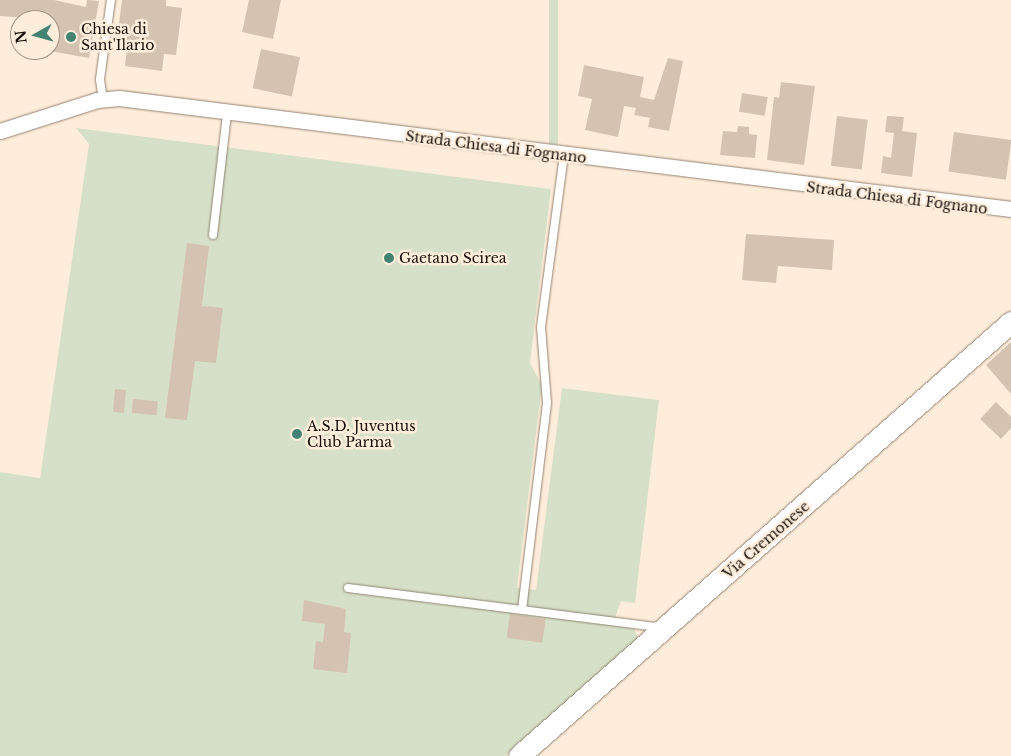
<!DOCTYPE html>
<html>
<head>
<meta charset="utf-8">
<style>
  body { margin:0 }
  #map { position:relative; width:1011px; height:756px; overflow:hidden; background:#ffeddb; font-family:"Libre Baskerville",serif }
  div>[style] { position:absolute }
  .green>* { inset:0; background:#d6e0c8; transform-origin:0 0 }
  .building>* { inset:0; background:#d4c3b1; transform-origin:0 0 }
  .roads { filter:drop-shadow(0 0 1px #938372) drop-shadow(0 0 1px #938372) }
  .service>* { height:8px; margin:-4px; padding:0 4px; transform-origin:4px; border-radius:4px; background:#fff }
  .minor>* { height:15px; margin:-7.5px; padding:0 7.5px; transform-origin:7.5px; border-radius:7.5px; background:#fff }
  .secondary>* { height:21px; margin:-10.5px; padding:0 10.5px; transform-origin:10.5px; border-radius:10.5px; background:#fff }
  .dots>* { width:14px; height:14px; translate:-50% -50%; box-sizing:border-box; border:2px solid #ffeddb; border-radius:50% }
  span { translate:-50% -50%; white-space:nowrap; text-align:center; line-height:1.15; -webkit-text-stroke:5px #ffeddb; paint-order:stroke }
  .poi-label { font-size:14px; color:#151009 }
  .left { translate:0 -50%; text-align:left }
  .street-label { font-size:14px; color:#151009 }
  .north { position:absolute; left:10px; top:10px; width:50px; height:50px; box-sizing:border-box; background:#ffeddb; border:1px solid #a19587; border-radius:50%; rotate:263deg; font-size:14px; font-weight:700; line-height:20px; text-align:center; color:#151009 }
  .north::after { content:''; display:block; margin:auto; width:18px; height:22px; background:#428270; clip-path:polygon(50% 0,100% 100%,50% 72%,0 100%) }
</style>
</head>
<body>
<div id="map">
  <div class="green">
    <div style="left:549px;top:0;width:9px;height:144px"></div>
    <div style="clip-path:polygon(76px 128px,551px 189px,530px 363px,542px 385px,517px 588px,536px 590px,562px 388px,659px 400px,635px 603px,621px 601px,613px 623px,634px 627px,638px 639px,505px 756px,0 756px,0 472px,40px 478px,89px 144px)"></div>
  </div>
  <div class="building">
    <div style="clip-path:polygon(0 0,54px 0,86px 7px,87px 0,99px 1px,89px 58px,50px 51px,50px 20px,0 16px)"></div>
    <div style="clip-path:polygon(122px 0,166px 0,166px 6px,182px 8px,176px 55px,164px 54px,162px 71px,125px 66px,127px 49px,116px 47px)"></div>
    <div style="clip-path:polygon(249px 0,281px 0,273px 39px,242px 32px)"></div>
    <div style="left:261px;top:49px;width:40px;height:40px;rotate:12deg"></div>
    <div style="clip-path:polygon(668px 58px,683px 61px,669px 131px,648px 127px,650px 118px,634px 115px,636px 108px,624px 106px,618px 137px,585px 130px,592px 99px,578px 96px,584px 65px,644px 77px,640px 97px,654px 100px)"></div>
    <div style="clip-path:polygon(781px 82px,815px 86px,804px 165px,767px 160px,774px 97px,779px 98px)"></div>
    <div style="left:742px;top:93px;width:26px;height:19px;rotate:9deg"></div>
    <div style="left:837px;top:116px;width:31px;height:50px;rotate:7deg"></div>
    <div style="clip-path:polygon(887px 116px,904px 117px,902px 131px,917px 133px,912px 177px,881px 173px,883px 156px,891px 158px,894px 133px,885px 132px)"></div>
    <div style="clip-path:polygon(738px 126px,749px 127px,749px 134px,757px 135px,755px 158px,720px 155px,723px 131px,737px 132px)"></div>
    <div style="left:954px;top:132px;width:58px;height:40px;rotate:8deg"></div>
    <div style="clip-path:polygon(746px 234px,834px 240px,832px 270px,778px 266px,776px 283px,742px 280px)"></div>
    <div style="clip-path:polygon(187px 243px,209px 246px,202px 306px,223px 308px,216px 363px,195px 361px,187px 420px,165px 418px)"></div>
    <div style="clip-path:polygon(1011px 342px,1011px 394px,986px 365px)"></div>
    <div style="left:115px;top:389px;width:11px;height:23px;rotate:5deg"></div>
    <div style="left:133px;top:399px;width:25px;height:14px;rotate:5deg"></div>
    <div style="clip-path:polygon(996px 402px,1011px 417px,1011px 428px,1001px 439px,980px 419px)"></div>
    <div style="clip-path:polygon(304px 600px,346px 609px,344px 632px,351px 633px,347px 673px,313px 669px,316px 641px,323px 642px,325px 624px,302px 621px)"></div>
    <div style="left:510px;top:614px;width:36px;height:24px;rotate:8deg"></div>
  </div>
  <div class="roads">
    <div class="service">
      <div style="left:103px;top:99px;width:20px;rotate:-99deg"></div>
      <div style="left:100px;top:79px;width:80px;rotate:-82.1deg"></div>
      <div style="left:213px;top:235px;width:122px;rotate:-83.4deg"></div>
      <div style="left:348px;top:588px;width:312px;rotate:7.2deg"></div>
      <div style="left:522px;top:610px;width:209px;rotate:-83.1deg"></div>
      <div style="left:547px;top:403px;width:76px;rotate:-94.5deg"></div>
      <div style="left:541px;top:327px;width:174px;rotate:-82.4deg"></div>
    </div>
    <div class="minor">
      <div style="left:0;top:131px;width:102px;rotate:-17.7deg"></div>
      <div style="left:97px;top:100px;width:22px;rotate:-5deg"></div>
      <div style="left:119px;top:98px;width:899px;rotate:7.09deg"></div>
    </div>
    <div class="secondary">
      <div style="left:519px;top:756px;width:656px;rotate:-41.42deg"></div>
    </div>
  </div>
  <div class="dots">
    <div style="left:71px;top:37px;background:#428270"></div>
    <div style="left:389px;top:258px;background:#428270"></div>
    <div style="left:297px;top:434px;background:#428270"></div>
  </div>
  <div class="poi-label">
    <span class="left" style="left:81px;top:37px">Chiesa di<br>Sant'Ilario</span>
    <span class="left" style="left:399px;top:258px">Gaetano Scirea</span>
    <span class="left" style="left:307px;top:434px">A.S.D. Juventus<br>Club Parma</span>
  </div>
  <div class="street-label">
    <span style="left:496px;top:147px;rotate:7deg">Strada Chiesa di Fognano</span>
    <span style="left:897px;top:198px;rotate:7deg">Strada Chiesa di Fognano</span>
    <span style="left:766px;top:540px;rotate:-41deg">Via Cremonese</span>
  </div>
  <div class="north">N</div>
</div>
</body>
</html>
